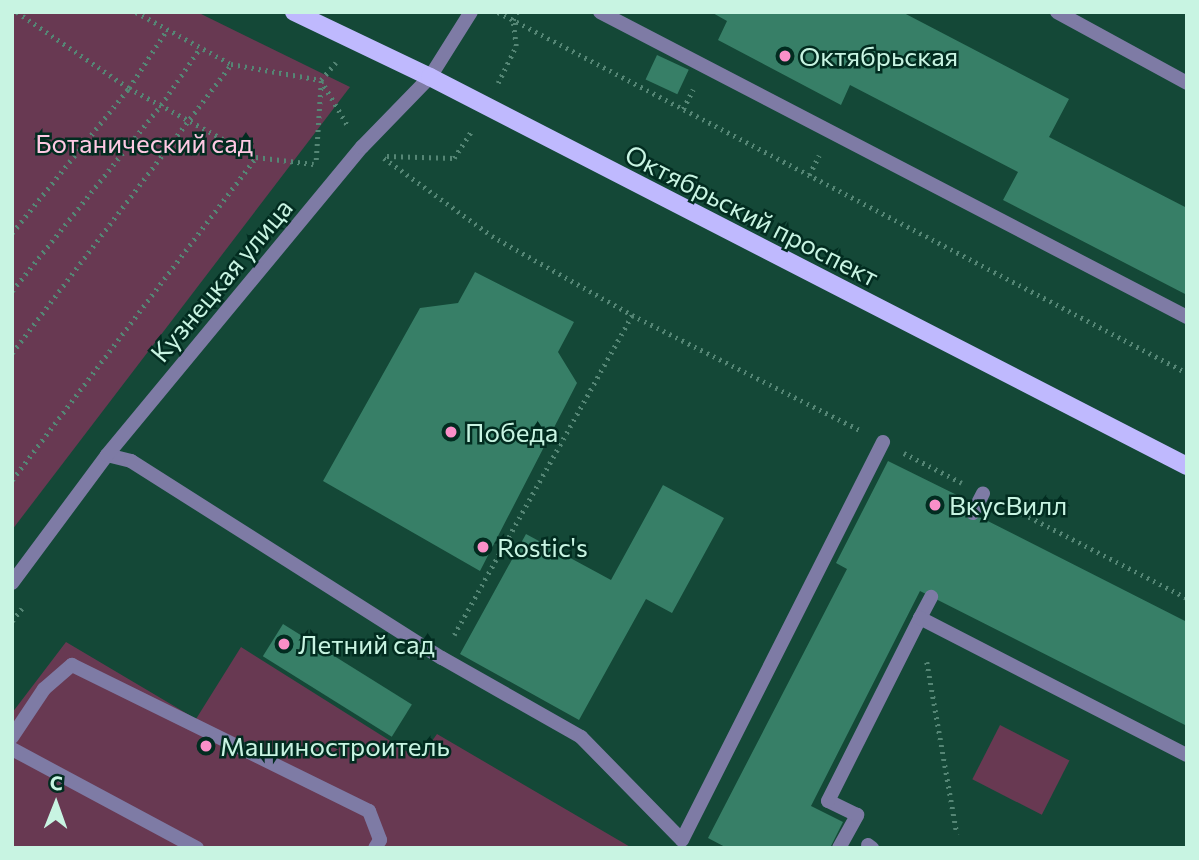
<!DOCTYPE html>
<html>
<head>
<meta charset="utf-8">
<style>
  body { margin:0 }
  #map { position:relative; width:1199px; height:860px; overflow:hidden; background:#144837; font-family:Commissioner,sans-serif }
  div>[style] { position:absolute }
  .green>* { inset:0; background:#683952; transform-origin:0 0 }
  .building>* { inset:0; background:#377f67; transform-origin:0 0 }
  .path>* { height:4.5px; margin-top:-2.25px; transform-origin:0; background:repeating-linear-gradient(90deg,#558675 0 2px,transparent 0 7px) }
  .service>* { height:14px; margin:-7px; padding:0 7px; transform-origin:7px; border-radius:7px; background:#7e7ba5 }
  .minor>* { height:14px; margin:-7px; padding:0 7px; transform-origin:7px; border-radius:7px; background:#7e7ba5 }
  .tertiary>* { height:14px; margin:-7px; padding:0 7px; transform-origin:7px; border-radius:7px; background:#7e7ba5 }
  .primary>* { height:18px; margin:-9px; padding:0 9px; transform-origin:9px; border-radius:9px; background:#bfb9fe }
  .dots>* { width:19px; height:19px; translate:-50% -50%; box-sizing:border-box; border:4px solid #022c20; border-radius:50% }
  span { translate:-50% -50%; white-space:nowrap; text-align:center; line-height:1.15; -webkit-text-stroke:5px #022c20; paint-order:stroke }
  .poi-label { font-size:26px; color:#c8f4e2 }
  .left { translate:0 -50%; text-align:left }
  .park-label { font-size:26px; color:#fec9e3 }
  .street-label { font-size:26px; color:#c8f4e2 }
  .frame { position:absolute; inset:0; border:14px solid #c8f4e2; pointer-events:none }
  .north { position:absolute; left:21px; top:769px; width:70px; height:70px; -webkit-text-stroke:5px #022c20; paint-order:stroke; rotate:1deg; font-size:19px; font-weight:700; line-height:28px; text-align:center; color:#c8f4e2 }
  .north::after { content:''; display:block; margin:auto; width:24px; height:32px; background:#c8f4e2; clip-path:polygon(50% 0,100% 100%,50% 72%,0 100%) }
</style>
</head>
<body>
<div id="map">
  <div class="green">
    <div style="clip-path:polygon(12px 12px,197px 12px,350px 87px,12px 530px)"></div>
    <div style="clip-path:polygon(66px 642px,196px 719px,241px 647px,419px 759px,437px 734px,632px 848px,12px 848px,12px 713px)"></div>
    <div style="left:1000px;top:725px;width:78px;height:61px;rotate:27deg"></div>
  </div>
  <div class="building">
    <div style="clip-path:polygon(711px 12px,902px 12px,1069px 99px,1049px 137px,1187px 208px,1187px 295px,1003px 200px,1018px 172px,850px 85px,841px 105px,718px 40px,727px 21px)"></div>
    <div style="left:657px;top:55px;width:35px;height:27px;rotate:25deg"></div>
    <div style="clip-path:polygon(475px 272px,574px 322px,558px 352px,577px 383px,480px 571px,323px 481px,420px 308px,458px 303px)"></div>
    <div style="clip-path:polygon(888px 461px,967px 500px,962px 508px,1187px 622px,1187px 726px,920px 591px,811px 806px,843px 822px,830px 848px,727px 848px,708px 838px,847px 569px,836px 563px)"></div>
    <div style="clip-path:polygon(663px 485px,724px 518px,672px 613px,646px 599px,579px 720px,460px 654px,526px 534px,611px 580px)"></div>
    <div style="left:283px;top:624px;width:152px;height:38px;rotate:32deg"></div>
  </div>
  <div class="path">
    <div style="left:17px;top:12px;width:135px;rotate:34.2deg"></div>
    <div style="left:129px;top:88px;width:145px;rotate:28.5deg"></div>
    <div style="left:256px;top:157px;width:58px;rotate:6.9deg"></div>
    <div style="left:136px;top:12px;width:108px;rotate:28.7deg"></div>
    <div style="left:231px;top:64px;width:91px;rotate:10.1deg"></div>
    <div style="left:321px;top:80px;width:23px;rotate:-50deg"></div>
    <div style="left:498px;top:12px;width:778px;rotate:27.65deg"></div>
    <div style="left:321px;top:80px;width:53px;rotate:59.6deg"></div>
    <div style="left:498px;top:83px;width:41px;rotate:-64.1deg"></div>
    <div style="left:516px;top:46px;width:26px;rotate:-97deg"></div>
    <div style="left:513px;top:20px;width:9px;rotate:-63deg"></div>
    <div style="left:683px;top:109px;width:22px;rotate:-63deg"></div>
    <div style="left:387px;top:156px;width:67px;rotate:1.7deg"></div>
    <div style="left:454px;top:158px;width:33px;rotate:-57deg"></div>
    <div style="left:384px;top:158px;width:133px;rotate:35.8deg"></div>
    <div style="left:492px;top:236px;width:161px;rotate:29.4deg"></div>
    <div style="left:632px;top:315px;width:258px;rotate:26.8deg"></div>
    <div style="left:316px;top:160px;width:79px;rotate:-86.4deg"></div>
    <div style="left:809px;top:175px;width:22px;rotate:-63deg"></div>
    <div style="left:12px;top:233px;width:186px;rotate:-51.1deg"></div>
    <div style="left:129px;top:88px;width:68px;rotate:-57deg"></div>
    <div style="left:12px;top:291px;width:238px;rotate:-51.3deg"></div>
    <div style="left:161px;top:105px;width:69px;rotate:-55.6deg"></div>
    <div style="left:12px;top:353px;width:363px;rotate:-52.8deg"></div>
    <div style="left:904px;top:453px;width:65px;rotate:27.3deg"></div>
    <div style="left:12px;top:480px;width:405px;rotate:-52.9deg"></div>
    <div style="left:1004px;top:504px;width:206px;rotate:27.2deg"></div>
    <div style="left:12px;top:621px;width:16px;rotate:-52deg"></div>
    <div style="left:454px;top:635px;width:366px;rotate:-60.9deg"></div>
    <div style="left:927px;top:662px;width:175px;rotate:80.1deg"></div>
  </div>
  <div class="service">
    <div style="left:600px;top:12px;width:662px;rotate:27.46deg"></div>
    <div style="left:1057px;top:12px;width:148px;rotate:28.6deg"></div>
    <div style="left:107px;top:455px;width:25px;rotate:14deg"></div>
    <div style="left:131px;top:461px;width:368px;rotate:32.4deg"></div>
    <div style="left:442px;top:658px;width:160px;rotate:29.6deg"></div>
    <div style="left:581px;top:737px;width:144px;rotate:45.6deg"></div>
    <div style="left:682px;top:840px;width:446px;rotate:-63.2deg"></div>
    <div style="left:973px;top:513px;width:22px;rotate:-63deg"></div>
    <div style="left:920px;top:618px;width:24px;rotate:-62deg"></div>
    <div style="left:12px;top:737px;width:58px;rotate:-56.3deg"></div>
    <div style="left:44px;top:689px;width:37px;rotate:-41deg"></div>
    <div style="left:72px;top:665px;width:331px;rotate:26.2deg"></div>
    <div style="left:369px;top:811px;width:31px;rotate:69deg"></div>
    <div style="left:380px;top:840px;width:9px;rotate:122deg"></div>
    <div style="left:12px;top:749px;width:210px;rotate:28.2deg"></div>
    <div style="left:868px;top:845px;width:5px;rotate:37deg"></div>
    <div style="left:839px;top:848px;width:38px;rotate:-61deg"></div>
    <div style="left:857px;top:815px;width:32px;rotate:-154deg"></div>
    <div style="left:828px;top:801px;width:205px;rotate:-63.3deg"></div>
    <div style="left:920px;top:618px;width:300px;rotate:27.2deg"></div>
  </div>
  <div class="minor">
    <div style="left:12px;top:583px;width:159px;rotate:-53.4deg"></div>
    <div style="left:107px;top:455px;width:400px;rotate:-50.4deg"></div>
    <div style="left:362px;top:147px;width:98px;rotate:-45.8deg"></div>
  </div>
  <div class="tertiary">
    <div style="left:430px;top:77px;width:77px;rotate:-57.8deg"></div>
  </div>
  <div class="primary">
    <div style="left:294px;top:12px;width:151px;rotate:25.5deg"></div>
    <div style="left:430px;top:77px;width:851px;rotate:27.2deg"></div>
  </div>
  <div class="dots">
    <div style="left:785px;top:56px;background:#fa8fc8"></div>
    <div style="left:451px;top:432px;background:#fa8fc8"></div>
    <div style="left:935px;top:505px;background:#fa8fc8"></div>
    <div style="left:483px;top:547px;background:#fa8fc8"></div>
    <div style="left:284px;top:644px;background:#fa8fc8"></div>
    <div style="left:206px;top:746px;background:#fa8fc8"></div>
  </div>
  <div class="poi-label">
    <span class="left" style="left:799px;top:56px">Октябрьская</span>
    <span class="left" style="left:465px;top:432px">Победа</span>
    <span class="left" style="left:949px;top:505px">ВкусВилл</span>
    <span class="left" style="left:497px;top:547px">Rostic's</span>
    <span class="left" style="left:298px;top:644px">Летний сад</span>
    <span class="left" style="left:220px;top:746px">Машиностроитель</span>
  </div>
  <div class="park-label">
    <span style="left:144px;top:143px">Ботанический сад</span>
  </div>
  <div class="street-label">
    <span style="left:752px;top:215px;rotate:27deg">Октябрьский проспект</span>
    <span style="left:221px;top:280px;rotate:-50deg">Кузнецкая улица</span>
  </div>
  <div class="frame"></div>
  <div class="north">С</div>
</div>
</body>
</html>
